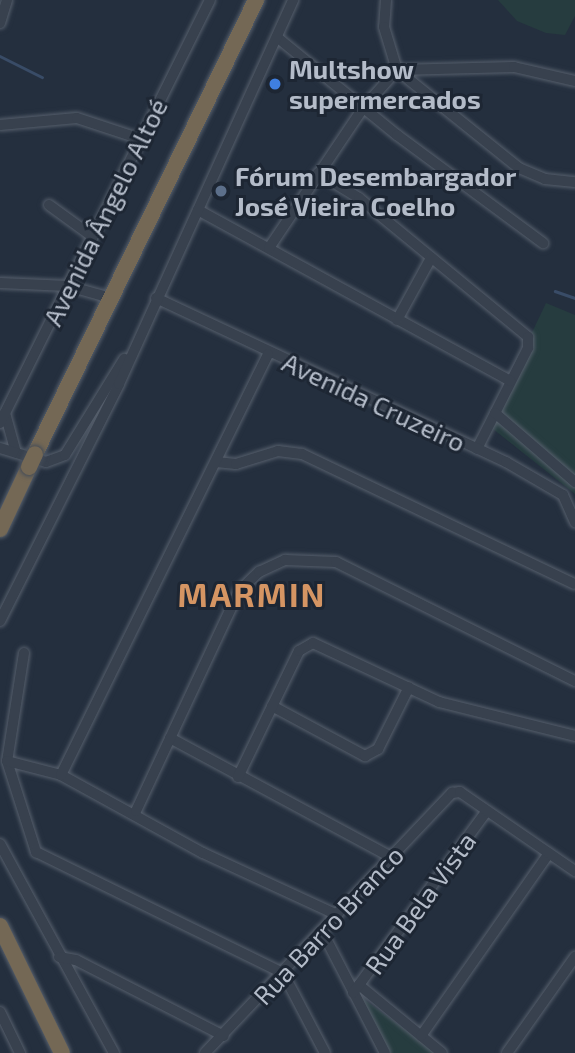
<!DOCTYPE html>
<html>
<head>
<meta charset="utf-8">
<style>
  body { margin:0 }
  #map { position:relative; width:575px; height:1053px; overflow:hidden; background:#242f3e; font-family:"Exo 2",sans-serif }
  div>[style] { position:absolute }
  .green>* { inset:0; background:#263c3f }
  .stream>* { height:2.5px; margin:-1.25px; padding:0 1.25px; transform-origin:1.25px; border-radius:1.25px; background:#394c67 }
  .roads { filter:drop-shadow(0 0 2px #565f6c) drop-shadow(0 0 2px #565f6c) }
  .minor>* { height:10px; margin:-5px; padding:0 5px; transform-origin:5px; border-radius:5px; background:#38414e }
  .highway>* { height:16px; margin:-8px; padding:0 8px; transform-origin:8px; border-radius:8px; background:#746855 }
  .bridges { filter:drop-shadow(0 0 2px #434c59) drop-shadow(0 0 2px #434c59) }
  .highway-bridge>* { height:16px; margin:-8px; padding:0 8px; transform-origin:8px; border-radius:8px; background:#746855 }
  .dots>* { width:19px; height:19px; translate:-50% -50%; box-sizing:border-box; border:4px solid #1d2633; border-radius:50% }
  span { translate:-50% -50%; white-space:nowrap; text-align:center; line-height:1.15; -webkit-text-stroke:6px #1d2633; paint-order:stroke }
  .poi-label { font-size:26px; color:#b4bcc9; font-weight:700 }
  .left { translate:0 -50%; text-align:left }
  .street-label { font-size:26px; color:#b4bcc9 }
  .district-label { font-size:33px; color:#d59563; font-weight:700; letter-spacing:2px }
</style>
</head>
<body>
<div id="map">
  <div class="green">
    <div style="clip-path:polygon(498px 0,575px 0,575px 16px,565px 35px,546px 33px,517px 21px)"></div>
    <div style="clip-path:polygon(546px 303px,575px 315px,575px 494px,488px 425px)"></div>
    <div style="clip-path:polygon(354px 992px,437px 1053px,386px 1053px)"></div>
  </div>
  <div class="stream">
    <div style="left:0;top:56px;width:47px;rotate:26.6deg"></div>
    <div style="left:555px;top:291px;width:21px;rotate:19deg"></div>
  </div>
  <div class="roads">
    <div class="minor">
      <div style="left:386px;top:0;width:27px;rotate:94deg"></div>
      <div style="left:384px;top:27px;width:45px;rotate:73.2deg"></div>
      <div style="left:397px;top:70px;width:156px;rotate:38.8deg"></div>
      <div style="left:519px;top:168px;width:28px;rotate:23deg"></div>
      <div style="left:545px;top:179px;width:30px;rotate:6deg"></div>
      <div style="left:0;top:23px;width:24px;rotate:-73deg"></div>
      <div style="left:278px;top:38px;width:154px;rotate:39.2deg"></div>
      <div style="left:397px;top:135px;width:182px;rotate:36.5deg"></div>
      <div style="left:0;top:125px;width:77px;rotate:-5.2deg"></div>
      <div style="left:77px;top:118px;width:67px;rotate:18.2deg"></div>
      <div style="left:318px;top:173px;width:48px;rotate:31.4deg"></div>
      <div style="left:359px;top:198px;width:219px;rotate:39.4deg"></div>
      <div style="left:528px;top:337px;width:11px;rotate:90deg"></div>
      <div style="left:528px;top:348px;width:113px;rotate:116.8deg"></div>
      <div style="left:49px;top:205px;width:54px;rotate:36deg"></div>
      <div style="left:198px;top:210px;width:356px;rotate:28.7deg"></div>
      <div style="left:269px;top:248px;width:169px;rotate:-56.1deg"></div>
      <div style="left:363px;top:108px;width:51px;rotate:-48.2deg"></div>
      <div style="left:397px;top:70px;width:117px;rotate:-1.5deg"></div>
      <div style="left:514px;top:67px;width:63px;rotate:12.9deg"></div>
      <div style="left:0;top:283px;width:68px;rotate:2.5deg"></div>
      <div style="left:68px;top:286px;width:45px;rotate:15.6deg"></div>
      <div style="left:156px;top:298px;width:387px;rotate:25.1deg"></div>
      <div style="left:506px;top:462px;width:66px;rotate:30.1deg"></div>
      <div style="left:563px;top:495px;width:30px;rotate:66deg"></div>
      <div style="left:397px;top:320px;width:71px;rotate:-61.3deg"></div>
      <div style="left:5px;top:413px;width:41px;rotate:74.6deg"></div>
      <div style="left:495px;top:413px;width:106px;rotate:40.8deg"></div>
      <div style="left:0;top:423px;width:472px;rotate:-63.6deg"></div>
      <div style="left:0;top:448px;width:48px;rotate:16.9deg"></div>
      <div style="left:46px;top:462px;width:20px;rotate:-20deg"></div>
      <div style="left:65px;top:455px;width:113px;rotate:-58.4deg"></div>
      <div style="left:216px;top:462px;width:20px;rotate:6deg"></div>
      <div style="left:236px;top:464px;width:44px;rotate:-17.2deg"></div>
      <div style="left:278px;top:451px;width:24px;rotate:7deg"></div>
      <div style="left:302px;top:454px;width:302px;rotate:25.5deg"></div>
      <div style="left:0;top:621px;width:265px;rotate:-63.3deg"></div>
      <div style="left:119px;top:384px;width:422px;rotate:-65.6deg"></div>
      <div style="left:24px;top:653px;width:109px;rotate:98.9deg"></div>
      <div style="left:7px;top:761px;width:96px;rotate:72.3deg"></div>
      <div style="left:36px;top:852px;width:275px;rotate:26.1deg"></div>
      <div style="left:283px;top:973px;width:90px;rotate:62.3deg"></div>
      <div style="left:272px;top:706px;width:106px;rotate:28.3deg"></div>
      <div style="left:365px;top:756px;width:15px;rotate:-28deg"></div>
      <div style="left:378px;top:749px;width:69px;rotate:-63.4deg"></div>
      <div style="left:170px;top:738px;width:251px;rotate:28.3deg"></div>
      <div style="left:7px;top:761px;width:56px;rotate:14.5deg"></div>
      <div style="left:61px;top:775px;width:162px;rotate:28.8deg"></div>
      <div style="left:203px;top:853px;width:148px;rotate:24.8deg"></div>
      <div style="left:61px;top:775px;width:469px;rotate:-63.8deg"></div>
      <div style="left:238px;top:777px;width:140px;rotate:-64.2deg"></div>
      <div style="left:299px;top:651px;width:16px;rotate:-30deg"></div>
      <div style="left:313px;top:643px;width:139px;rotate:25.1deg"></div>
      <div style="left:439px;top:702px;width:140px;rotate:14deg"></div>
      <div style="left:136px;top:811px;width:243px;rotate:-64.9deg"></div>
      <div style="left:239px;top:591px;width:28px;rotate:-44deg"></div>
      <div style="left:259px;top:572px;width:29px;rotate:-25deg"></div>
      <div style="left:285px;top:560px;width:51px;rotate:2.2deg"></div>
      <div style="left:336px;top:562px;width:267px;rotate:26.5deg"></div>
      <div style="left:0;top:844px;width:238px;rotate:61.4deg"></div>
      <div style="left:322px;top:931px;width:137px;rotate:62.7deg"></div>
      <div style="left:59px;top:957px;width:17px;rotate:10deg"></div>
      <div style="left:76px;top:960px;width:166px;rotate:27.2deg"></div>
      <div style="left:359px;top:985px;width:107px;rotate:39.3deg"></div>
      <div style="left:353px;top:993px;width:225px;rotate:-53.7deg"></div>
      <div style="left:0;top:1012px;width:46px;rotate:64deg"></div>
      <div style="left:421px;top:1036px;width:223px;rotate:-55deg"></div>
      <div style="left:205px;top:1053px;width:359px;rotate:-46.5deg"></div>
      <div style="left:452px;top:793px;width:8px;rotate:-7deg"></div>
      <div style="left:460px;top:792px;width:140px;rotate:34.5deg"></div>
      <div style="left:507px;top:1053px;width:118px;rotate:-54.7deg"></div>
    </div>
    <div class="highway">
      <div style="left:35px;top:454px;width:505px;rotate:-64.04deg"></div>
      <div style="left:0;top:529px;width:68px;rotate:-64.9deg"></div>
      <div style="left:0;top:926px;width:141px;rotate:64deg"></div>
    </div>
  </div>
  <div class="bridges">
    <div class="highway-bridge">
      <div style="left:29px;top:467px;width:14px;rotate:-65deg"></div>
    </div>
  </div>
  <div class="dots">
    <div style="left:275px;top:84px;background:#3f7fe0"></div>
    <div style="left:221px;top:191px;background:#5c6f8a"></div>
  </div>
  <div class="poi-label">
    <span class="left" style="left:289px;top:84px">Multshow<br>supermercados</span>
    <span class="left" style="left:235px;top:191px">Fórum Desembargador<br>José Vieira Coelho</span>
  </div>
  <div class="street-label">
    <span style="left:105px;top:212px;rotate:-64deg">Avenida Ângelo Altoé</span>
    <span style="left:374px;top:402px;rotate:25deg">Avenida Cruzeiro</span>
    <span style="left:420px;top:903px;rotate:-54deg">Rua Bela Vista</span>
    <span style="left:328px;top:925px;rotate:-47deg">Rua Barro Branco</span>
  </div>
  <div class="district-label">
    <span style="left:252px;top:595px">MARMIN</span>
  </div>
</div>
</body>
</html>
